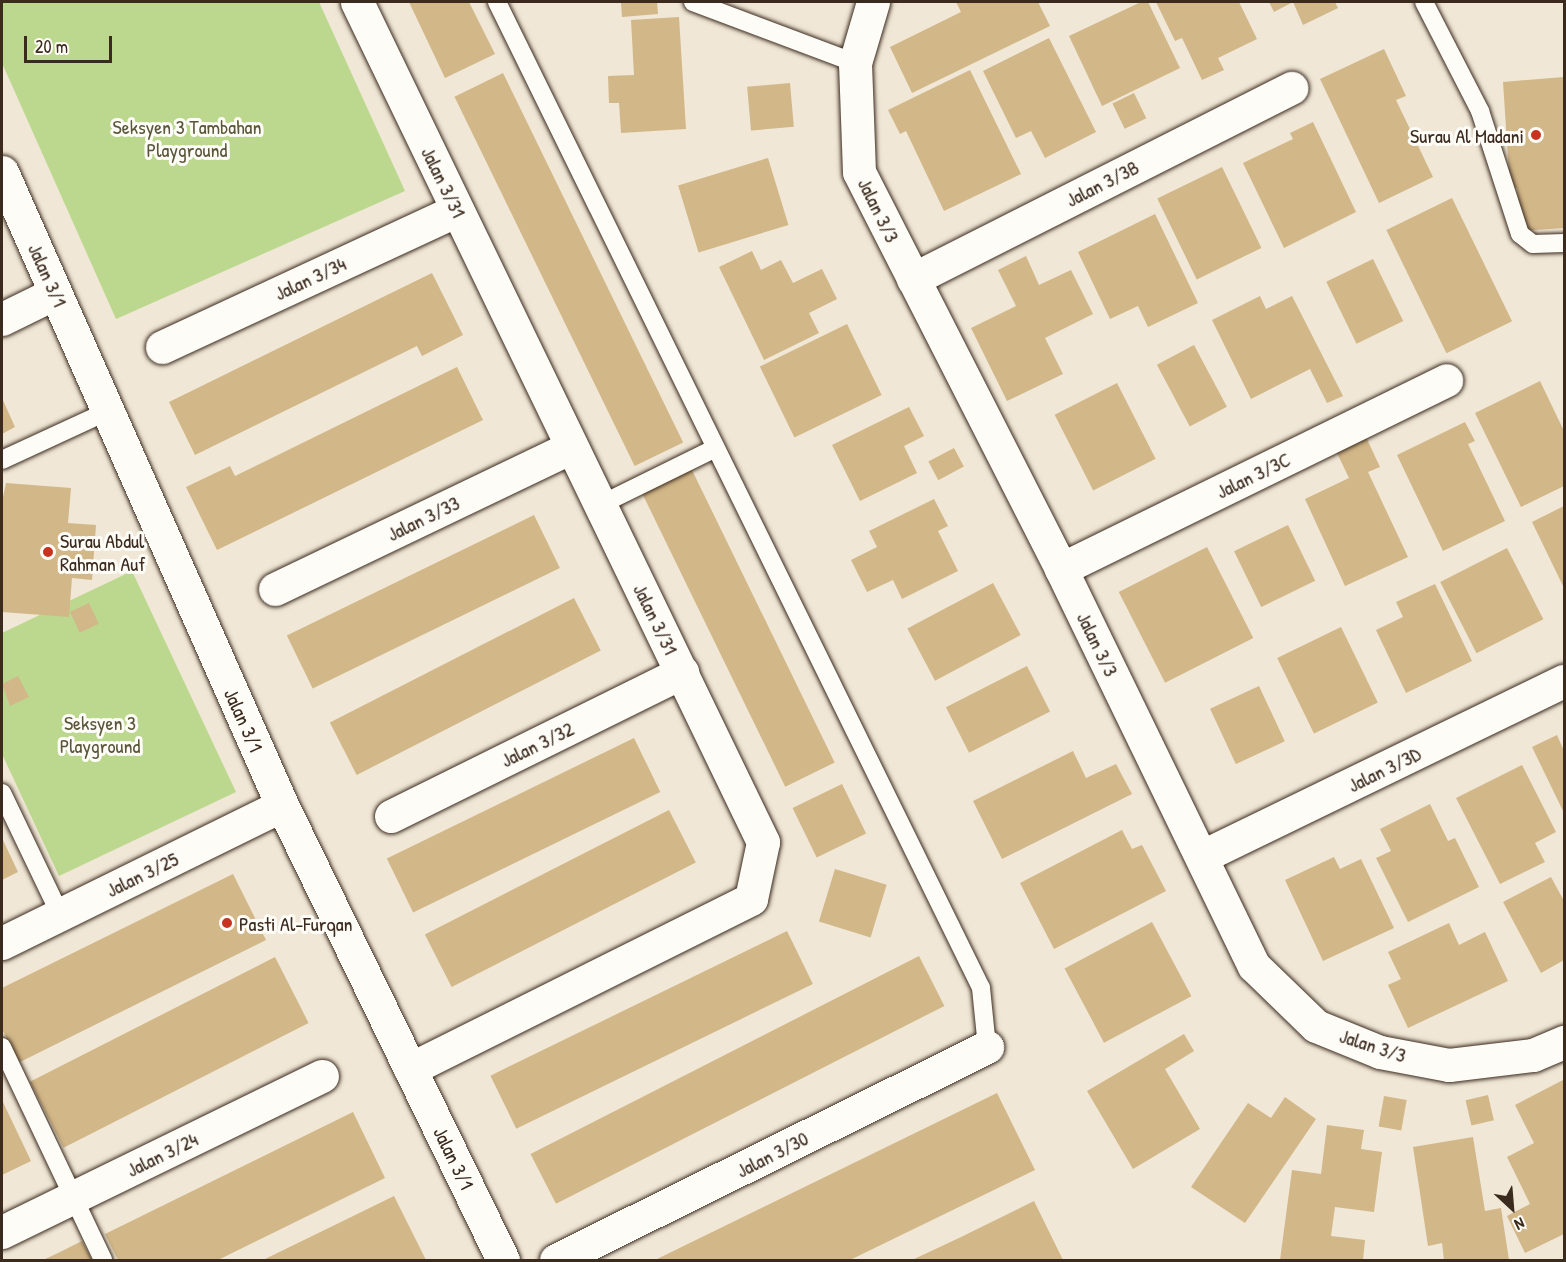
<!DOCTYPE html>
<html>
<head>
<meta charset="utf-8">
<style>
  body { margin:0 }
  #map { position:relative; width:1566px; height:1262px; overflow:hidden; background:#f0e7d6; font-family:"Patrick Hand",sans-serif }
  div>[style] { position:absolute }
  .green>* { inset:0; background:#bcd88f }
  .building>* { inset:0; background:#d2b788; transform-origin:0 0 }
  .roads { filter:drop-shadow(0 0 2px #3b2a1e) drop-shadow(0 0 2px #3b2a1e) }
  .lane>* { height:18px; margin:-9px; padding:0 9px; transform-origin:9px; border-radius:9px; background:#fdfcf7 }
  .street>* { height:33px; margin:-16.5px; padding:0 16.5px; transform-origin:16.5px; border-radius:16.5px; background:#fdfcf7 }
  .secondary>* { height:33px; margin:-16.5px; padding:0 16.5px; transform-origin:16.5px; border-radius:16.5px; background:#fdfcf7 }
  .dots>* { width:16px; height:16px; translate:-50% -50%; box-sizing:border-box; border:3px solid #fdfcf7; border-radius:50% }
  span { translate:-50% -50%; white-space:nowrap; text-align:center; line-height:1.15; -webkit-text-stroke:6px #fdfcf7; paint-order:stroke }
  .park-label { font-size:20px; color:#5b563a }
  .poi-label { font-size:20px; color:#3b2a1e }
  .right { translate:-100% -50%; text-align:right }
  .left { translate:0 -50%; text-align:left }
  .street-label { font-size:20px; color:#3b2a1e }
  .frame { position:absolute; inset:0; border:3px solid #3b2a1e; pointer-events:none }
  .north { position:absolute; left:1482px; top:1178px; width:60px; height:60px; -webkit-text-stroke:4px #fdfcf7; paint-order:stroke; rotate:154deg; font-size:16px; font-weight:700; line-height:24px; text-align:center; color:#3b2a1e }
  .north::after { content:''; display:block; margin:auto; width:21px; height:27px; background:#3b2a1e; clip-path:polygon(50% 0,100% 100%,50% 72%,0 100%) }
  .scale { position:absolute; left:24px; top:36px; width:88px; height:27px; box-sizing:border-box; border:3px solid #3b2a1e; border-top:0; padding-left:8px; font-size:18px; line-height:21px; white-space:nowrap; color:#3b2a1e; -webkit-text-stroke:4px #fdfcf7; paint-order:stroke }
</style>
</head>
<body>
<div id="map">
  <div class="green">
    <div style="clip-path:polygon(2px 2px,319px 2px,405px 191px,116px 319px,2px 63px)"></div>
    <div style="clip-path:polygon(132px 571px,236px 792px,59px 876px,2px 754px,2px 633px)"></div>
  </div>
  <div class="building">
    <div style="clip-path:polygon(409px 2px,469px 2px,495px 54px,445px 78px)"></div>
    <div style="clip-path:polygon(621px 2px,657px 2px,658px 14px,622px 17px)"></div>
    <div style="clip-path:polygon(956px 2px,1038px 2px,1050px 26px,912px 93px,890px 47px,961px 12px)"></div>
    <div style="clip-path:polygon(1141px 2px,1148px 2px,1180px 68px,1102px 106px,1069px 36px)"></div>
    <div style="clip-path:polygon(1156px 2px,1239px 2px,1257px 39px,1218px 58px,1224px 70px,1202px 80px,1182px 38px,1175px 41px)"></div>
    <div style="clip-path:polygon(1269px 2px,1335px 2px,1338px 8px,1303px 25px,1293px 2px,1274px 12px)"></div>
    <div style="clip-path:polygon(679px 17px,686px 129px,621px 133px,619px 103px,609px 103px,608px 76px,634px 75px,631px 20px)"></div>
    <div style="clip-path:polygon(1049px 38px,1096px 132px,1045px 158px,1031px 131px,1016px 138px,983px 71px)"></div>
    <div style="clip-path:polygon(1384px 49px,1406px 96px,1396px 100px,1433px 177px,1379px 203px,1320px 79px)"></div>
    <div style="clip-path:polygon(970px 70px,1021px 174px,944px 211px,906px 131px,900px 134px,888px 110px)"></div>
    <div style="left:503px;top:73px;width:411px;height:54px;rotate:64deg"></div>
    <div style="clip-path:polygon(1564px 77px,1564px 228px,1520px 231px,1517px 188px,1510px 189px,1503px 82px)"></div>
    <div style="left:790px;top:83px;width:44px;height:43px;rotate:85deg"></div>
    <div style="left:1134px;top:93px;width:28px;height:24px;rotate:64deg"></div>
    <div style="clip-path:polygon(1313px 122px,1356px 212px,1284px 248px,1243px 163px,1293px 139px,1290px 133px)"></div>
    <div style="left:768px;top:158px;width:70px;height:94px;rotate:73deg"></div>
    <div style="left:1222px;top:167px;width:90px;height:72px;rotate:64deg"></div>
    <div style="left:1452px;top:198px;width:137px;height:73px;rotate:64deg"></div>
    <div style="clip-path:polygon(1155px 214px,1198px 303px,1148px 327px,1138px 306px,1110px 319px,1078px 252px)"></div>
    <div style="clip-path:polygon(752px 251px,761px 270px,781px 260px,793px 283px,822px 269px,837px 299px,809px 313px,819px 333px,764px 360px,719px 267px)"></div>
    <div style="clip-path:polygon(1026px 256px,1039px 285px,1071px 270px,1093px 314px,1045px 338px,1063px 374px,1007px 401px,971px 328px,1016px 306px,998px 270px)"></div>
    <div style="left:1373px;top:259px;width:69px;height:52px;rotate:64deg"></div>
    <div style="clip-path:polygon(432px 273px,463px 335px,422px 356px,417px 346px,195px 455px,169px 402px)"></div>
    <div style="clip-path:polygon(1260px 296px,1266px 309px,1292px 296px,1343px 396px,1327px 403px,1310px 369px,1251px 399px,1212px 320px)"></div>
    <div style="left:847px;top:324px;width:79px;height:97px;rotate:64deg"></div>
    <div style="left:1194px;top:345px;width:70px;height:42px;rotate:62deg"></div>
    <div style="clip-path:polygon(457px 367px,483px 420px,217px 550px,186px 487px,230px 466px,235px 476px)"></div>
    <div style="clip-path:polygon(1540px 381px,1564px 431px,1564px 486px,1521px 507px,1475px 413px)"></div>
    <div style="left:1117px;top:383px;width:85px;height:70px;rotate:63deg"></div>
    <div style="clip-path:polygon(2px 398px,15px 427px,2px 434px)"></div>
    <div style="clip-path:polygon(909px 407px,924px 436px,904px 446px,917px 473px,860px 501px,832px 445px)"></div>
    <div style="clip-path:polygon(1465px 422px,1475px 441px,1468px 444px,1505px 521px,1443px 551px,1397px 455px)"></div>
    <div style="clip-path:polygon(1366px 437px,1380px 467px,1368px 472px,1408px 557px,1345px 586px,1305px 499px,1349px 478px,1336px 451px)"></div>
    <div style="left:954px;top:448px;width:21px;height:29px;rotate:62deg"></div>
    <div style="left:690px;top:466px;width:330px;height:55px;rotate:64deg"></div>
    <div style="clip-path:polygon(6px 483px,71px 488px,68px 523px,96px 525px,92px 580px,72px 578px,69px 617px,2px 612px,2px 502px)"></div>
    <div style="clip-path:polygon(934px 499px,948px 526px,938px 531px,958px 571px,902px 599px,893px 580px,867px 592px,851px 560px,877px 547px,869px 531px)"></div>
    <div style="clip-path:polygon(1564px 506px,1564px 588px,1532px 522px)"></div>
    <div style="left:534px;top:515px;width:59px;height:275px;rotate:64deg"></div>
    <div style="left:1288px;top:525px;width:62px;height:60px;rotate:64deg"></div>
    <div style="left:1207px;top:547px;width:102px;height:99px;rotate:63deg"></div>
    <div style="left:1507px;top:548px;width:80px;height:75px;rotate:63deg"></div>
    <div style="left:993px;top:583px;width:59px;height:97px;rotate:62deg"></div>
    <div style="clip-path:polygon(1435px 584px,1472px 661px,1406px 693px,1376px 630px,1403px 617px,1396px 602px)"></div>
    <div style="left:574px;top:598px;width:59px;height:274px;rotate:63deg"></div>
    <div style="left:89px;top:603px;width:23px;height:21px;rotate:65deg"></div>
    <div style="left:1341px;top:627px;width:84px;height:71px;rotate:64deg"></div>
    <div style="left:1027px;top:666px;width:51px;height:91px;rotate:63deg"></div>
    <div style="clip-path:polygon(18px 676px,29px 697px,10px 706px,2px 684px)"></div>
    <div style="left:1259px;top:686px;width:61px;height:54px;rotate:65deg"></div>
    <div style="clip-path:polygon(1557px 735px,1564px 751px,1564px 813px,1532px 747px)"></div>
    <div style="left:634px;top:738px;width:60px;height:275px;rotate:64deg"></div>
    <div style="clip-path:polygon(1073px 751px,1086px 778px,1116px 764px,1132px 794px,1002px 859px,973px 801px)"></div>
    <div style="clip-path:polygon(1522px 765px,1556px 832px,1535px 843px,1545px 862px,1500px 884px,1456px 798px)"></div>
    <div style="left:842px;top:784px;width:55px;height:55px;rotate:64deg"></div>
    <div style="clip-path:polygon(1430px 804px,1448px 841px,1455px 838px,1479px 887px,1408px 922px,1376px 858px,1391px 851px,1380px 829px)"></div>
    <div style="left:669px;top:810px;width:59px;height:274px;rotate:63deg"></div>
    <div style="clip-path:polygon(1122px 830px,1132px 849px,1142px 845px,1166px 891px,1054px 949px,1020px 883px)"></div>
    <div style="clip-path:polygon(2px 838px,18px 872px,2px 880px)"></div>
    <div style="clip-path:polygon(1334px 857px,1340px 869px,1361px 859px,1394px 928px,1323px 961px,1285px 880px)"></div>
    <div style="left:835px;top:869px;width:54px;height:55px;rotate:17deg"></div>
    <div style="clip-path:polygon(233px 874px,266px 940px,18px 1063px,2px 1029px,2px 988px)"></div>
    <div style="clip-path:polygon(1551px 877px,1564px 901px,1564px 960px,1541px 973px,1503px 902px)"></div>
    <div style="left:1152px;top:922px;width:84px;height:99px;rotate:62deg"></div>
    <div style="clip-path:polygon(1449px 923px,1459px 945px,1485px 932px,1508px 981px,1408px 1028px,1388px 985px,1401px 979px,1388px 952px)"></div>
    <div style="left:787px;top:931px;width:59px;height:330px;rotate:64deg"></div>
    <div style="left:919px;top:956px;width:56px;height:436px;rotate:63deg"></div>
    <div style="left:275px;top:957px;width:74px;height:275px;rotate:63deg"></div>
    <div style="clip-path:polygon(1184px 1034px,1194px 1051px,1165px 1069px,1200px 1129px,1133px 1169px,1087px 1091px)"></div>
    <div style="clip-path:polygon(1563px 1080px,1564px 1234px,1525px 1253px,1507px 1216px,1530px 1204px,1507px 1157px,1534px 1143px,1515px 1105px)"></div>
    <div style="clip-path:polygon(997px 1093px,1035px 1170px,850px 1260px,655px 1260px)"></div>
    <div style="left:1488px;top:1095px;width:26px;height:23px;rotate:77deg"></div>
    <div style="left:1384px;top:1096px;width:23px;height:31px;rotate:10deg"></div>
    <div style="clip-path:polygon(1285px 1097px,1316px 1119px,1245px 1223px,1191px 1187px,1248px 1103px,1271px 1118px)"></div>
    <div style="clip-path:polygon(2px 1100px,31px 1161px,2px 1175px)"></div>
    <div style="clip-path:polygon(353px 1112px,385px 1178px,218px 1260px,118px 1260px,105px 1234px)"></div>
    <div style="clip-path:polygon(1327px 1125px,1364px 1130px,1361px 1149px,1382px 1152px,1374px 1212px,1335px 1207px,1331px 1236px,1365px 1240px,1363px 1260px,1280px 1260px,1292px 1170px,1321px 1174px)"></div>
    <div style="clip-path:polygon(1473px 1137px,1485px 1211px,1501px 1208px,1509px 1260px,1444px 1260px,1442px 1243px,1428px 1246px,1413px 1147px)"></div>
    <div style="clip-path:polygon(394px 1196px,426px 1260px,263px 1260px,345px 1220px)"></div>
    <div style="clip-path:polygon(1034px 1201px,1063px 1260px,912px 1260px,959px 1238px)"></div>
    <div style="clip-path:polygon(82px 1241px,92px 1260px,43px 1260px,58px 1253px)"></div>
  </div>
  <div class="roads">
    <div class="lane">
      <div style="left:497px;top:2px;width:1098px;rotate:63.85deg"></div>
      <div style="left:981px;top:988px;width:59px;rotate:84.2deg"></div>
      <div style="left:693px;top:2px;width:173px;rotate:20.6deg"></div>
      <div style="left:1424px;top:2px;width:123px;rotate:62.8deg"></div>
      <div style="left:1480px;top:111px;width:129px;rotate:72deg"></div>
      <div style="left:1520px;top:234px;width:16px;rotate:38deg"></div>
      <div style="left:1533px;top:244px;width:31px;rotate:-2deg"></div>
      <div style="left:2px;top:460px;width:117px;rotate:-24.8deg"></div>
      <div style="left:600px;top:505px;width:127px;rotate:-26.2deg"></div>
      <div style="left:2px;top:793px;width:134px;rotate:64.4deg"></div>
      <div style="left:2px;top:1047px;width:236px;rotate:64.6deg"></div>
    </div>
    <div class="street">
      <div style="left:357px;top:2px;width:933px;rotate:64.2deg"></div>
      <div style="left:763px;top:842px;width:58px;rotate:101.9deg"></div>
      <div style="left:751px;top:899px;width:381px;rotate:153.5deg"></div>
      <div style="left:873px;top:2px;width:64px;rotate:106.4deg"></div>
      <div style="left:855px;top:63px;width:109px;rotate:87.9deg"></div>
      <div style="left:859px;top:172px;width:445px;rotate:63deg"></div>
      <div style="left:1061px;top:569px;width:441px;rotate:64.1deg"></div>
      <div style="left:1254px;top:966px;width:86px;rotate:44.1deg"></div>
      <div style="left:1316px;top:1026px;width:69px;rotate:22.1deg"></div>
      <div style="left:1380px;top:1052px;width:70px;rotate:10.7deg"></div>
      <div style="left:1449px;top:1065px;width:85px;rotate:-6.8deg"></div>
      <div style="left:1533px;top:1055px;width:34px;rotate:-23deg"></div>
      <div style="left:913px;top:279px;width:424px;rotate:-26.8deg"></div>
      <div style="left:2px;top:319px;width:59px;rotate:-26.1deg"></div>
      <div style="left:162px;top:347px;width:325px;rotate:-24.9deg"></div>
      <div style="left:1061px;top:569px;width:429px;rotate:-26.1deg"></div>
      <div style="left:275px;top:589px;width:328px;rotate:-25.6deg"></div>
      <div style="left:391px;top:816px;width:325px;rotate:-26.3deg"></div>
      <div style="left:1203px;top:856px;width:401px;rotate:-25.9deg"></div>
      <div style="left:2px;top:943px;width:312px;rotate:-26.2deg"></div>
      <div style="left:2px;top:1232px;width:356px;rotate:-26deg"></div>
      <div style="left:556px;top:1260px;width:481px;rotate:-26.3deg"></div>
    </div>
    <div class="secondary">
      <div style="left:2px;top:172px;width:692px;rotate:66.14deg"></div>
      <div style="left:282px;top:805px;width:506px;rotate:64.09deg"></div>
    </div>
  </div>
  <div class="dots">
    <div style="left:1536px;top:135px;background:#c8321e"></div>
    <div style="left:48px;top:552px;background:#c8321e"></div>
    <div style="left:227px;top:923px;background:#c8321e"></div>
  </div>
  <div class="park-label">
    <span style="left:187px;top:138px">Seksyen 3 Tambahan<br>Playground</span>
    <span style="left:100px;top:734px">Seksyen 3<br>Playground</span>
  </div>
  <div class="poi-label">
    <span class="right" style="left:1524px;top:135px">Surau Al Madani</span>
    <span class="left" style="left:60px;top:552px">Surau Abdul<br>Rahman Auf</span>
    <span class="left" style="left:239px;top:923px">Pasti Al-Furqan</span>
  </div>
  <div class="street-label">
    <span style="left:444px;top:182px;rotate:64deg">Jalan 3/31</span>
    <span style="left:1102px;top:183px;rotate:-27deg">Jalan 3/3B</span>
    <span style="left:879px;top:210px;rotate:64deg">Jalan 3/3</span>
    <span style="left:48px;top:275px;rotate:66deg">Jalan 3/1</span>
    <span style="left:310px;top:278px;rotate:-25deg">Jalan 3/34</span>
    <span style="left:1253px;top:475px;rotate:-26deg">Jalan 3/3C</span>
    <span style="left:423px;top:518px;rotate:-26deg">Jalan 3/33</span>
    <span style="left:656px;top:619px;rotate:64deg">Jalan 3/31</span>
    <span style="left:1098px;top:644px;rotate:64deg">Jalan 3/3</span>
    <span style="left:244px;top:720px;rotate:66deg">Jalan 3/1</span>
    <span style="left:537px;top:744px;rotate:-26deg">Jalan 3/32</span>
    <span style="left:1384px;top:769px;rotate:-26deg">Jalan 3/3D</span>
    <span style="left:142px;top:874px;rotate:-26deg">Jalan 3/25</span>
    <span style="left:1373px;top:1045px;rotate:18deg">Jalan 3/3</span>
    <span style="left:162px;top:1154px;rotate:-26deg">Jalan 3/24</span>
    <span style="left:772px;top:1154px;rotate:-27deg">Jalan 3/30</span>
    <span style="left:454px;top:1158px;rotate:64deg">Jalan 3/1</span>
  </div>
  <div class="frame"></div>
  <div class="north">N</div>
  <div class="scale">20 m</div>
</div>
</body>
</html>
